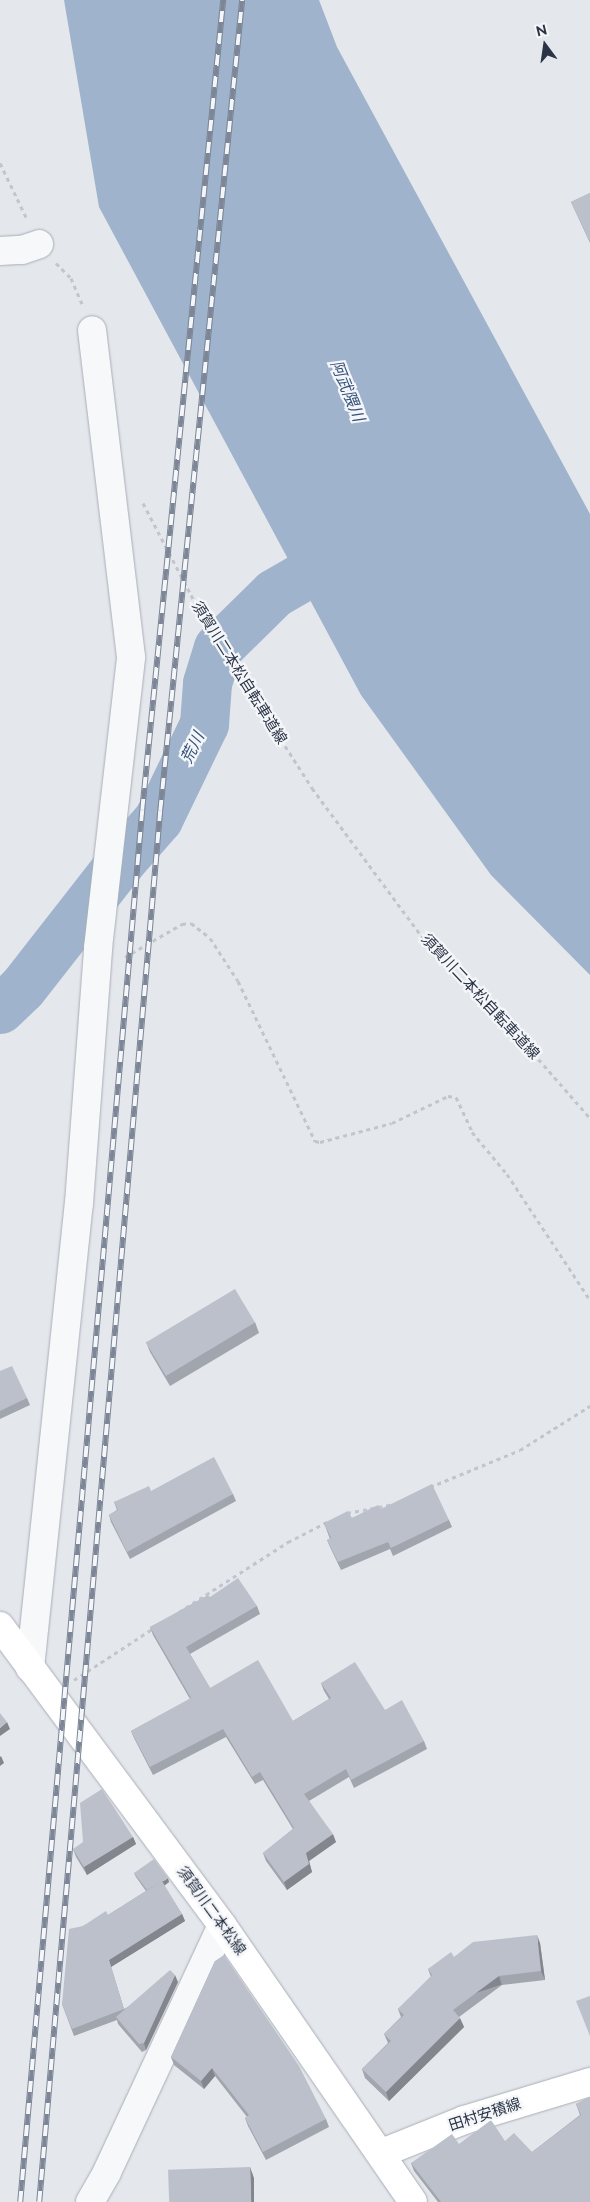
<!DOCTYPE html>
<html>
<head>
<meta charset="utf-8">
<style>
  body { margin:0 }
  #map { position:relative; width:590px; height:2202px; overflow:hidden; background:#e4e7ec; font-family:Raleway,"Noto Sans JP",sans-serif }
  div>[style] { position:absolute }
  .water>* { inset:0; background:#9fb4cc }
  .river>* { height:49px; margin:-24.5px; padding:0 24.5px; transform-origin:24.5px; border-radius:24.5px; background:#9fb4cc }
  .path>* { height:3px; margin-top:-1.5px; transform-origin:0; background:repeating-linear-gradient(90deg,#c2c5cb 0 4px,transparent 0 8px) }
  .roads { filter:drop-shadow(0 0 1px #a9aeb7) drop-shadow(0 0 1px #a9aeb7) }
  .minor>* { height:28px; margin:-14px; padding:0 14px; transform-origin:14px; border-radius:14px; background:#f7f8fa }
  .secondary>* { height:28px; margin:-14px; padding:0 14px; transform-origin:14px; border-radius:14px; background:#fff }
  .rail>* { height:5.5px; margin-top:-2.75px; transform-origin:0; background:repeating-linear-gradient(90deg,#f4f6f9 0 11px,#7d8696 0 22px); box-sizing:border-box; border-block:1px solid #7d8696 }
  .wall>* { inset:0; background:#a1a5ae }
  .shaded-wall>* { inset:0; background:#83868d; transform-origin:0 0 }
  .building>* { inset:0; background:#bbc0ca; transform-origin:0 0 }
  span { translate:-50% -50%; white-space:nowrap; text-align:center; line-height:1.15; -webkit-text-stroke:4.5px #f4f6f9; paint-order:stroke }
  .street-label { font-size:15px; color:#2b3445 }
  .water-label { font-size:16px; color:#34527a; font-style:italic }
  .north { position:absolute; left:520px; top:20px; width:50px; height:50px; -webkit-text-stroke:4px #f4f6f9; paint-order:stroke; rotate:346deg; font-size:14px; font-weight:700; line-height:20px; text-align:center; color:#2b3445 }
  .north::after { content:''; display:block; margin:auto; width:18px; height:22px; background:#2b3445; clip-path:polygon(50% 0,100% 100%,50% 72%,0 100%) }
</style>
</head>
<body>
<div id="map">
  <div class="water">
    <div style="clip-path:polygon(64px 0,319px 0,337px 47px,590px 514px,590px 975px,491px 875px,361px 695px,99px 207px)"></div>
  </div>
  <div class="river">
    <div style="left:0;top:1009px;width:30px;rotate:-44deg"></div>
    <div style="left:22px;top:988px;width:162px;rotate:-52deg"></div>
    <div style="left:122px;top:860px;width:55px;rotate:-48.7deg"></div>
    <div style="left:158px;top:819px;width:106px;rotate:-64.2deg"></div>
    <div style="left:204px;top:724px;width:41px;rotate:-85.8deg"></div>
    <div style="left:207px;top:683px;width:37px;rotate:-73deg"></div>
    <div style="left:218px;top:648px;width:78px;rotate:-44.5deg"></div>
    <div style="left:274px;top:593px;width:96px;rotate:-30deg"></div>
  </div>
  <div class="path">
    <div style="left:0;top:163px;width:62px;rotate:64.3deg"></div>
    <div style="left:56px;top:263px;width:21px;rotate:45deg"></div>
    <div style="left:71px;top:278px;width:30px;rotate:67deg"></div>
    <div style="left:143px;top:503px;width:130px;rotate:62.4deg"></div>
    <div style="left:203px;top:618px;width:202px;rotate:57.3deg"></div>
    <div style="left:312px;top:788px;width:205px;rotate:53.5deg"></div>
    <div style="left:434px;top:953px;width:133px;rotate:45deg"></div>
    <div style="left:528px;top:1047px;width:94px;rotate:48.9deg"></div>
    <div style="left:125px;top:957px;width:66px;rotate:-30.1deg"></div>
    <div style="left:182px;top:924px;width:9px;rotate:-6deg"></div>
    <div style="left:191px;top:923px;width:24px;rotate:38deg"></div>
    <div style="left:210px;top:938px;width:51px;rotate:56.9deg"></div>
    <div style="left:238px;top:981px;width:178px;rotate:64.3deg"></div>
    <div style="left:315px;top:1141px;width:5px;rotate:11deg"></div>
    <div style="left:320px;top:1142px;width:74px;rotate:-14.8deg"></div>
    <div style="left:392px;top:1123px;width:62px;rotate:-25.7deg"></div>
    <div style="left:448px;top:1096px;width:8px;rotate:7deg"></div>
    <div style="left:456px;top:1097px;width:38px;rotate:65deg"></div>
    <div style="left:472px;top:1132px;width:55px;rotate:50.2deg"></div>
    <div style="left:507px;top:1174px;width:151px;rotate:56.6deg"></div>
    <div style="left:430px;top:1487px;width:97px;rotate:-22.3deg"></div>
    <div style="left:520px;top:1450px;width:83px;rotate:-32.2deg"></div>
    <div style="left:347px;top:1513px;width:48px;rotate:-10.8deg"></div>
    <div style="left:179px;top:1612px;width:130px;rotate:-32.7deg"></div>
    <div style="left:288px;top:1542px;width:44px;rotate:-27.1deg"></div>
    <div style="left:74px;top:1680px;width:97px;rotate:-33.2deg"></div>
  </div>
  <div class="roads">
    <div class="minor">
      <div style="left:0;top:251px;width:22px;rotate:-3deg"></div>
      <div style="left:22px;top:250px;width:18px;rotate:-19deg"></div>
      <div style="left:30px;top:1668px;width:468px;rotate:-84deg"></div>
      <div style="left:79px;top:1203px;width:256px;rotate:-85.7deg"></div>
      <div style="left:98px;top:948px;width:293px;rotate:-83.5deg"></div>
      <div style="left:131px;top:657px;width:329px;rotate:-96.8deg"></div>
      <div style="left:90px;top:2202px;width:34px;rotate:-60deg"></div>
      <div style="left:107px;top:2172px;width:272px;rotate:-65deg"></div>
    </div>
    <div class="secondary">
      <div style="left:0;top:1626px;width:372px;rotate:53.4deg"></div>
      <div style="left:222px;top:1925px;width:336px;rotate:55.4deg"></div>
      <div style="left:382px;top:2153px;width:88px;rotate:-21.9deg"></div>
      <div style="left:464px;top:2120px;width:132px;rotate:-16.8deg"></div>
    </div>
  </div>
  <div class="rail">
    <div style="left:20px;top:2202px;width:1397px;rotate:-84.99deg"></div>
    <div style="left:142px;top:810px;width:814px;rotate:-84.29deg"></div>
    <div style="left:39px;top:2202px;width:1396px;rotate:-85.03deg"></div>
    <div style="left:160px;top:811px;width:815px;rotate:-84.23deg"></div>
  </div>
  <div class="wall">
    <div style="clip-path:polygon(590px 193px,590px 243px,571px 202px)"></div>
    <div style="clip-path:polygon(255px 1322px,259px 1333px,170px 1386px,150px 1352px,146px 1342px)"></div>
    <div style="clip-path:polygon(0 1371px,27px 1398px,30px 1405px,0 1419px)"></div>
    <div style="clip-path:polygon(151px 1491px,233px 1494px,236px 1501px,130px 1559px,111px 1522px,109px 1515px,117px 1510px,114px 1502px)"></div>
    <div style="clip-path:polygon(381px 1509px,449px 1520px,452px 1527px,393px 1556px,390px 1549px,341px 1570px,330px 1547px,327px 1540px,330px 1539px,324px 1523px,352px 1518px)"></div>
    <div style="clip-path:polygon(210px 1597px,257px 1606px,260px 1614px,190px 1654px,210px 1688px,293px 1721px,329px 1699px,324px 1691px,321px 1683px,385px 1710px,424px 1741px,427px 1749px,354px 1788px,349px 1777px,309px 1801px,336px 1842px,309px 1861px,312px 1872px,287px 1890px,266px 1861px,263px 1853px,293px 1829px,263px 1780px,255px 1784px,226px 1737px,153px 1775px,134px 1738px,131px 1731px,190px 1699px,153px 1635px,150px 1627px)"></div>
    <div style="clip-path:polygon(133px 1837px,136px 1844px,87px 1875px,76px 1857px,73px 1849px)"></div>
    <div style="clip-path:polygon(134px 1873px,169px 1882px,164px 1886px,182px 1914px,185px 1921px,111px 1967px,124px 2009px,178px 1982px,146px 2050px,142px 2052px,118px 2024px,117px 2020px,74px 2036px,62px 2004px,83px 1926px,108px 1915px,146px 1891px,136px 1877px)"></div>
    <div style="clip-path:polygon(540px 1943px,545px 1980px,502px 1985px,459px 2017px,464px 2027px,389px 2101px,365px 2078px,362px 2069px,388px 2043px,384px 2034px,401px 2017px,398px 2009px,431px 1977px,428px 1969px,454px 1957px)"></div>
    <div style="clip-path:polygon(215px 1961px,326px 2119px,329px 2127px,266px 2160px,248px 2126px,245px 2118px,247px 2117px,215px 2076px,204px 2089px,174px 2065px,171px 2057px)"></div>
    <div style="clip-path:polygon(590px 2097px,590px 2202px,438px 2202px,414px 2171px,411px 2163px,459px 2144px,505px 2141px,532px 2152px,580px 2115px,576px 2104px)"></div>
  </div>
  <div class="shaded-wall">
    <div style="clip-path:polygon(7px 1722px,10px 1729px,0 1736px,0 1728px)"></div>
    <div style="clip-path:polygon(1px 1756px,4px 1763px,0 1766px,0 1757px)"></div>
    <div style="clip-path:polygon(333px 1834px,336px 1842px,309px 1861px,312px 1872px,287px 1890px,284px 1882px,306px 1853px)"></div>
    <div style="clip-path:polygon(133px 1837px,136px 1844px,87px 1875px,84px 1867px)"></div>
    <div style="clip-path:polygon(168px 1878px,169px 1882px,150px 1896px,148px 1892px)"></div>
    <div style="clip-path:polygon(182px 1914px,185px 1921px,111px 1967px,126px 2016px,109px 1960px)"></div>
    <div style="clip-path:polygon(537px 1935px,540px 1943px,545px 1980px,541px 1971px)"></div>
    <div style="clip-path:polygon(175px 1975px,178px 1982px,146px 2050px,144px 2043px)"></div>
    <div style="left:499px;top:1976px;width:9px;height:57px;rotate:72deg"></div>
    <div style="clip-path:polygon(460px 2018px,464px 2027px,389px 2101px,386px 2092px)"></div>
    <div style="clip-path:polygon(212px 2068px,215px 2076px,204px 2089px,201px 2081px)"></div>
    <div style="clip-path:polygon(250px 2167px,254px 2178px,254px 2202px,251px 2202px)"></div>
  </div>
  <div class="building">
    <div style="clip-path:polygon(590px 193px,590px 242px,571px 202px)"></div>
    <div style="left:235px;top:1289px;width:39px;height:104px;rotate:59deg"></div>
    <div style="clip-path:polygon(12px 1366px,27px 1398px,0 1411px,0 1371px)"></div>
    <div style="clip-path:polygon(214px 1457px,233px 1494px,127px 1552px,109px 1515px,118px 1510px,114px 1502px,149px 1486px,151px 1491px)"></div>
    <div style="clip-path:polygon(432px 1484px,449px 1520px,391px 1548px,388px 1542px,338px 1562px,327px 1540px,331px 1538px,324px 1523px,348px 1511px,352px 1518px,378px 1505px,381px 1509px)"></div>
    <div style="clip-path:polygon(238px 1578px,257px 1606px,186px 1647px,210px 1688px,258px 1660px,293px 1721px,331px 1698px,321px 1683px,355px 1662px,385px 1710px,402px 1700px,424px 1741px,351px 1780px,346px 1769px,304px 1794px,333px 1834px,306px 1853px,309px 1864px,284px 1882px,263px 1853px,294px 1828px,260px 1772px,252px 1777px,223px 1729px,150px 1767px,131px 1731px,191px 1698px,150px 1627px,208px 1595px,210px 1597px)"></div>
    <div style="clip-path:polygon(0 1713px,7px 1722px,0 1728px)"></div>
    <div style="clip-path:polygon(102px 1789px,133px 1837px,84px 1867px,73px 1849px,83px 1842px,80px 1803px)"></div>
    <div style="clip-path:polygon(154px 1859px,168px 1878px,147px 1890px,134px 1873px)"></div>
    <div style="clip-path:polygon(162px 1881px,182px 1914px,109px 1960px,124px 2009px,72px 2029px,62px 2004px,69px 1929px,83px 1926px,106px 1911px,108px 1915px)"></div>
    <div style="clip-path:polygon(537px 1935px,541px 1971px,499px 1976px,453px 2010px,460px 2018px,386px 2092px,362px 2069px,391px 2041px,384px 2034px,404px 2015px,398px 2009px,432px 1975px,428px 1969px,451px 1952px,454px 1957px,473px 1942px)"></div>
    <div style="clip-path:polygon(224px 1955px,299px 2066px,326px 2119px,263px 2152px,245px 2118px,249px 2115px,212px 2068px,201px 2081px,171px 2057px,215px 1961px)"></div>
    <div style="clip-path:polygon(170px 1970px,175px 1975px,144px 2043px,139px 2044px,116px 2017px)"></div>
    <div style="clip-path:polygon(590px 1996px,590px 2036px,576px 2001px)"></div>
    <div style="clip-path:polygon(590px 2097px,590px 2202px,441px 2202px,411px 2163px,452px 2134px,459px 2144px,491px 2120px,505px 2141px,514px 2133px,532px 2152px,581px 2115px,576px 2104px)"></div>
    <div style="left:250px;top:2167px;width:35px;height:82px;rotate:88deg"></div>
  </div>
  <div class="street-label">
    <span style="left:239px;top:673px;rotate:58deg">須賀川二本松自転車道線</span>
    <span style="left:480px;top:997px;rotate:47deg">須賀川二本松自転車道線</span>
    <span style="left:211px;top:1911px;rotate:54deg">須賀川二本松線</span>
    <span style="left:485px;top:2115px;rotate:-18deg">田村安積線</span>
  </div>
  <div class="water-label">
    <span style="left:347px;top:391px;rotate:68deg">阿武隈川</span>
    <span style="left:193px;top:748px;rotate:-64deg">荒川</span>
  </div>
  <div class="north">N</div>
</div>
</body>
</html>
